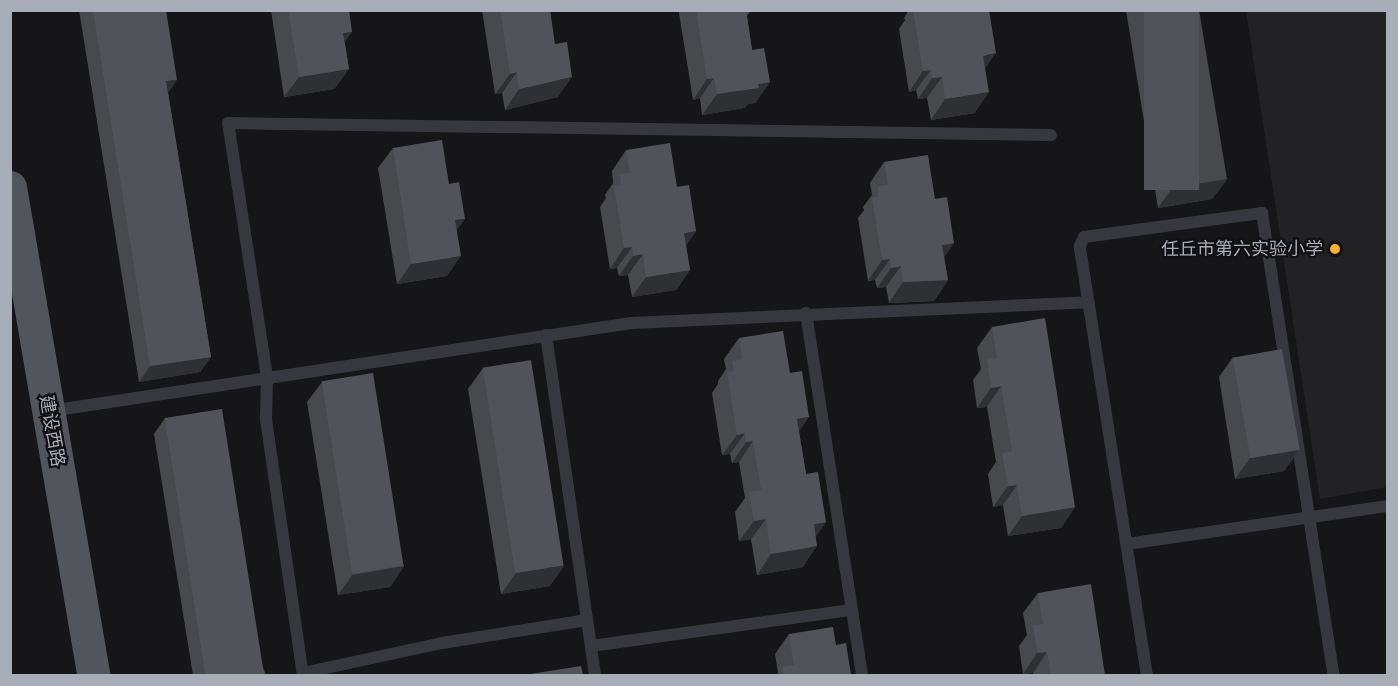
<!DOCTYPE html>
<html>
<head>
<meta charset="utf-8">
<style>
  body { margin:0 }
  #map { position:relative; width:1398px; height:686px; overflow:hidden; background:#161618; font-family:"DejaVu Sans","Noto Sans SC",sans-serif }
  div>[style] { position:absolute }
  .built>* { inset:0; background:#222225 }
  .service>* { height:12px; margin:-6px; padding:0 6px; transform-origin:6px; border-radius:6px; background:#37383d }
  .primary>* { height:33px; margin:-16.5px; padding:0 16.5px; transform-origin:16.5px; border-radius:16.5px; background:#53555c }
  .wall>* { inset:0; background:#47494d }
  .shaded-wall>* { inset:0; background:#2f3033 }
  .building>* { inset:0; background:#525359; transform-origin:0 0 }
  .dots>* { width:16px; height:16px; translate:-50% -50%; box-sizing:border-box; border:3px solid #111113; border-radius:50% }
  span { translate:-50% -50%; white-space:nowrap; text-align:center; line-height:1.15; -webkit-text-stroke:4.5px #111113; paint-order:stroke }
  .poi-label { font-size:18px; color:#a8adb8 }
  .right { translate:-100% -50%; text-align:right }
  .street-label { font-size:18px; color:#a8adb8 }
  .frame { position:absolute; inset:0; border:12px solid #a8adb8; pointer-events:none }
</style>
</head>
<body>
<div id="map">
  <div class="built">
    <div style="clip-path:polygon(1246px 11px,1387px 11px,1387px 487px,1320px 499px)"></div>
  </div>
  <div class="service">
    <div style="left:806px;top:313px;width:367px;rotate:81.2deg"></div>
    <div style="left:546px;top:335px;width:345px;rotate:81.8deg"></div>
    <div style="left:50px;top:411px;width:588px;rotate:-8.61deg"></div>
    <div style="left:631px;top:323px;width:458px;rotate:-2.6deg"></div>
    <div style="left:1127px;top:544px;width:264px;rotate:-8.3deg"></div>
    <div style="left:591px;top:646px;width:263px;rotate:-7.9deg"></div>
    <div style="left:303px;top:673px;width:142px;rotate:-12.2deg"></div>
    <div style="left:442px;top:643px;width:147px;rotate:-9deg"></div>
    <div style="left:303px;top:676px;width:261px;rotate:-98.2deg"></div>
    <div style="left:266px;top:418px;width:41px;rotate:-88.6deg"></div>
    <div style="left:267px;top:377px;width:257px;rotate:-98.7deg"></div>
    <div style="left:228px;top:123px;width:823px;rotate:0.84deg"></div>
    <div style="left:1147px;top:676px;width:435px;rotate:-98.9deg"></div>
    <div style="left:1080px;top:246px;width:10px;rotate:-66deg"></div>
    <div style="left:1084px;top:237px;width:180px;rotate:-7.7deg"></div>
    <div style="left:1262px;top:213px;width:469px;rotate:81.2deg"></div>
  </div>
  <div class="primary">
    <div style="left:10px;top:187px;width:496px;rotate:80.3deg"></div>
  </div>
  <div class="wall">
    <div style="clip-path:polygon(79px 10px,166px 10px,168px 92px,211px 357px,200px 372px,139px 382px)"></div>
    <div style="clip-path:polygon(271px 10px,349px 10px,345px 43px,349px 69px,334px 89px,284px 97px)"></div>
    <div style="clip-path:polygon(482px 10px,550px 10px,558px 97px,505px 110px,502px 93px,495px 94px)"></div>
    <div style="clip-path:polygon(680px 10px,751px 10px,747px 16px,752px 50px,770px 82px,755px 103px,748px 104px,744px 108px,702px 115px,700px 98px,693px 100px,679px 13px)"></div>
    <div style="clip-path:polygon(909px 10px,989px 10px,985px 68px,975px 113px,931px 120px,927px 98px,918px 99px,916px 90px,909px 92px,899px 29px,905px 20px,904px 18px)"></div>
    <div style="clip-path:polygon(1126px 10px,1199px 10px,1227px 179px,1212px 199px,1158px 208px)"></div>
    <div style="clip-path:polygon(393px 148px,457px 230px,447px 276px,397px 284px,378px 168px)"></div>
    <div style="clip-path:polygon(626px 150px,677px 187px,696px 231px,686px 245px,690px 270px,676px 290px,632px 297px,628px 275px,619px 276px,617px 268px,610px 269px,600px 207px,606px 198px,605px 195px,613px 183px,612px 171px)"></div>
    <div style="clip-path:polygon(884px 162px,935px 199px,954px 243px,944px 257px,948px 280px,934px 301px,889px 303px,886px 287px,877px 288px,875px 280px,868px 281px,858px 218px,864px 210px,863px 207px,872px 195px,870px 183px)"></div>
    <div style="clip-path:polygon(992px 327px,1075px 507px,1061px 528px,1008px 536px,1003px 505px,993px 507px,988px 474px,996px 462px,987px 407px,977px 408px,973px 380px,981px 369px,977px 348px)"></div>
    <div style="clip-path:polygon(739px 338px,799px 432px,806px 474px,826px 522px,816px 536px,803px 567px,757px 575px,751px 539px,739px 541px,735px 512px,745px 498px,739px 462px,732px 463px,730px 454px,722px 455px,712px 393px,718px 384px,718px 381px,726px 369px,724px 359px)"></div>
    <div style="clip-path:polygon(1233px 357px,1299px 450px,1284px 471px,1235px 479px,1219px 377px)"></div>
    <div style="clip-path:polygon(483px 368px,550px 586px,501px 594px,468px 389px)"></div>
    <div style="clip-path:polygon(322px 382px,404px 566px,390px 587px,338px 595px,307px 402px)"></div>
    <div style="clip-path:polygon(165px 418px,266px 675px,193px 675px,154px 434px)"></div>
    <div style="clip-path:polygon(1038px 593px,1105px 675px,1033px 675px,1033px 673px,1023px 674px,1019px 646px,1027px 635px,1023px 613px)"></div>
    <div style="clip-path:polygon(789px 634px,836px 645px,851px 675px,776px 675px,778px 673px,775px 654px)"></div>
  </div>
  <div class="shaded-wall">
    <div style="clip-path:polygon(352px 32px,338px 52px,343px 33px)"></div>
    <div style="clip-path:polygon(996px 53px,981px 74px,983px 56px)"></div>
    <div style="clip-path:polygon(349px 69px,334px 89px,284px 97px,299px 77px)"></div>
    <div style="clip-path:polygon(931px 70px,916px 90px,909px 92px,923px 71px)"></div>
    <div style="clip-path:polygon(517px 72px,502px 93px,495px 94px,510px 74px)"></div>
    <div style="clip-path:polygon(572px 77px,558px 97px,505px 110px,519px 89px)"></div>
    <div style="clip-path:polygon(942px 77px,927px 98px,918px 99px,932px 78px)"></div>
    <div style="clip-path:polygon(714px 78px,700px 98px,693px 100px,707px 79px)"></div>
    <div style="clip-path:polygon(177px 80px,166px 96px,166px 81px)"></div>
    <div style="clip-path:polygon(770px 82px,755px 103px,748px 104px,744px 108px,702px 115px,717px 94px,758px 84px)"></div>
    <div style="clip-path:polygon(989px 92px,975px 113px,931px 120px,945px 99px)"></div>
    <div style="clip-path:polygon(1227px 179px,1212px 199px,1158px 208px,1172px 188px)"></div>
    <div style="clip-path:polygon(465px 219px,450px 239px,455px 220px)"></div>
    <div style="clip-path:polygon(696px 231px,682px 252px,684px 233px)"></div>
    <div style="clip-path:polygon(954px 243px,940px 264px,942px 245px)"></div>
    <div style="clip-path:polygon(632px 247px,617px 268px,610px 269px,624px 248px)"></div>
    <div style="clip-path:polygon(643px 254px,628px 275px,619px 276px,633px 256px)"></div>
    <div style="clip-path:polygon(461px 256px,447px 276px,397px 284px,411px 264px)"></div>
    <div style="clip-path:polygon(890px 259px,875px 280px,868px 281px,882px 260px)"></div>
    <div style="clip-path:polygon(901px 266px,886px 287px,877px 288px,891px 268px)"></div>
    <div style="clip-path:polygon(690px 270px,676px 290px,632px 297px,646px 277px)"></div>
    <div style="clip-path:polygon(948px 280px,934px 301px,889px 303px,903px 282px)"></div>
    <div style="clip-path:polygon(211px 357px,200px 372px,139px 382px,150px 366px)"></div>
    <div style="clip-path:polygon(1001px 386px,987px 407px,977px 408px,991px 388px)"></div>
    <div style="clip-path:polygon(809px 417px,795px 438px,797px 419px)"></div>
    <div style="clip-path:polygon(745px 433px,730px 454px,722px 455px,737px 435px)"></div>
    <div style="clip-path:polygon(753px 441px,739px 462px,732px 463px,746px 442px)"></div>
    <div style="clip-path:polygon(1299px 450px,1284px 471px,1235px 479px,1250px 458px)"></div>
    <div style="clip-path:polygon(1017px 485px,1003px 505px,993px 507px,1008px 486px)"></div>
    <div style="clip-path:polygon(1075px 507px,1061px 528px,1008px 536px,1022px 516px)"></div>
    <div style="clip-path:polygon(766px 519px,751px 539px,739px 541px,754px 521px)"></div>
    <div style="clip-path:polygon(826px 522px,811px 543px,814px 524px)"></div>
    <div style="clip-path:polygon(817px 546px,803px 567px,757px 575px,771px 554px)"></div>
    <div style="clip-path:polygon(565px 565px,550px 586px,501px 594px,516px 573px)"></div>
    <div style="clip-path:polygon(404px 566px,390px 587px,338px 595px,352px 575px)"></div>
    <div style="clip-path:polygon(1047px 652px,1033px 673px,1023px 674px,1037px 653px)"></div>
  </div>
  <div class="building">
    <div style="clip-path:polygon(93px 10px,166px 10px,177px 80px,166px 81px,211px 357px,150px 366px)"></div>
    <div style="clip-path:polygon(288px 10px,349px 10px,352px 32px,343px 33px,349px 69px,299px 77px)"></div>
    <div style="clip-path:polygon(500px 10px,550px 10px,555px 44px,567px 42px,572px 77px,519px 89px,517px 72px,510px 74px)"></div>
    <div style="clip-path:polygon(696px 10px,746px 10px,752px 50px,764px 48px,770px 82px,758px 84px,759px 88px,717px 94px,714px 78px,707px 79px)"></div>
    <div style="clip-path:polygon(913px 10px,989px 10px,996px 53px,983px 56px,989px 92px,945px 99px,942px 77px,932px 78px,931px 70px,923px 71px)"></div>
    <div style="left:1144px;top:10px;width:55px;height:180px"></div>
    <div style="clip-path:polygon(442px 140px,449px 184px,459px 182px,465px 219px,455px 220px,461px 256px,411px 264px,393px 148px)"></div>
    <div style="clip-path:polygon(670px 143px,677px 187px,689px 185px,696px 231px,684px 233px,690px 270px,646px 277px,643px 254px,633px 256px,632px 247px,624px 248px,614px 186px,621px 185px,620px 174px,630px 173px,626px 150px)"></div>
    <div style="clip-path:polygon(928px 155px,935px 199px,947px 197px,954px 243px,942px 245px,948px 280px,903px 282px,901px 266px,891px 268px,890px 259px,882px 260px,872px 198px,879px 197px,878px 186px,888px 185px,884px 162px)"></div>
    <div style="clip-path:polygon(1045px 318px,1075px 507px,1022px 516px,1017px 485px,1008px 486px,1002px 453px,1012px 451px,1001px 386px,991px 388px,987px 360px,997px 358px,992px 327px)"></div>
    <div style="clip-path:polygon(783px 331px,790px 373px,802px 371px,809px 417px,797px 419px,806px 474px,818px 472px,826px 522px,814px 524px,817px 546px,771px 554px,766px 519px,754px 521px,749px 492px,761px 490px,753px 441px,746px 442px,745px 433px,737px 435px,727px 372px,734px 371px,732px 361px,742px 359px,739px 338px)"></div>
    <div style="left:1282px;top:349px;width:102px;height:50px;rotate:80deg"></div>
    <div style="left:531px;top:360px;width:208px;height:49px;rotate:81deg"></div>
    <div style="left:373px;top:373px;width:195px;height:52px;rotate:81deg"></div>
    <div style="left:222px;top:409px;width:270px;height:58px;rotate:81deg"></div>
    <div style="clip-path:polygon(1091px 584px,1105px 675px,1051px 675px,1047px 652px,1037px 653px,1033px 625px,1043px 624px,1038px 593px)"></div>
    <div style="clip-path:polygon(833px 627px,836px 645px,846px 643px,851px 675px,783px 675px,782px 667px,794px 665px,789px 634px)"></div>
    <div style="clip-path:polygon(581px 666px,583px 675px,524px 675px)"></div>
  </div>
  <div class="dots">
    <div style="left:1335px;top:249px;background:#f2b134"></div>
  </div>
  <div class="poi-label">
    <span class="right" style="left:1323px;top:249px">任丘市第六实验小学</span>
  </div>
  <div class="street-label">
    <span style="left:52px;top:431px;rotate:80deg">建设西路</span>
  </div>
  <div class="frame"></div>
</div>
</body>
</html>
